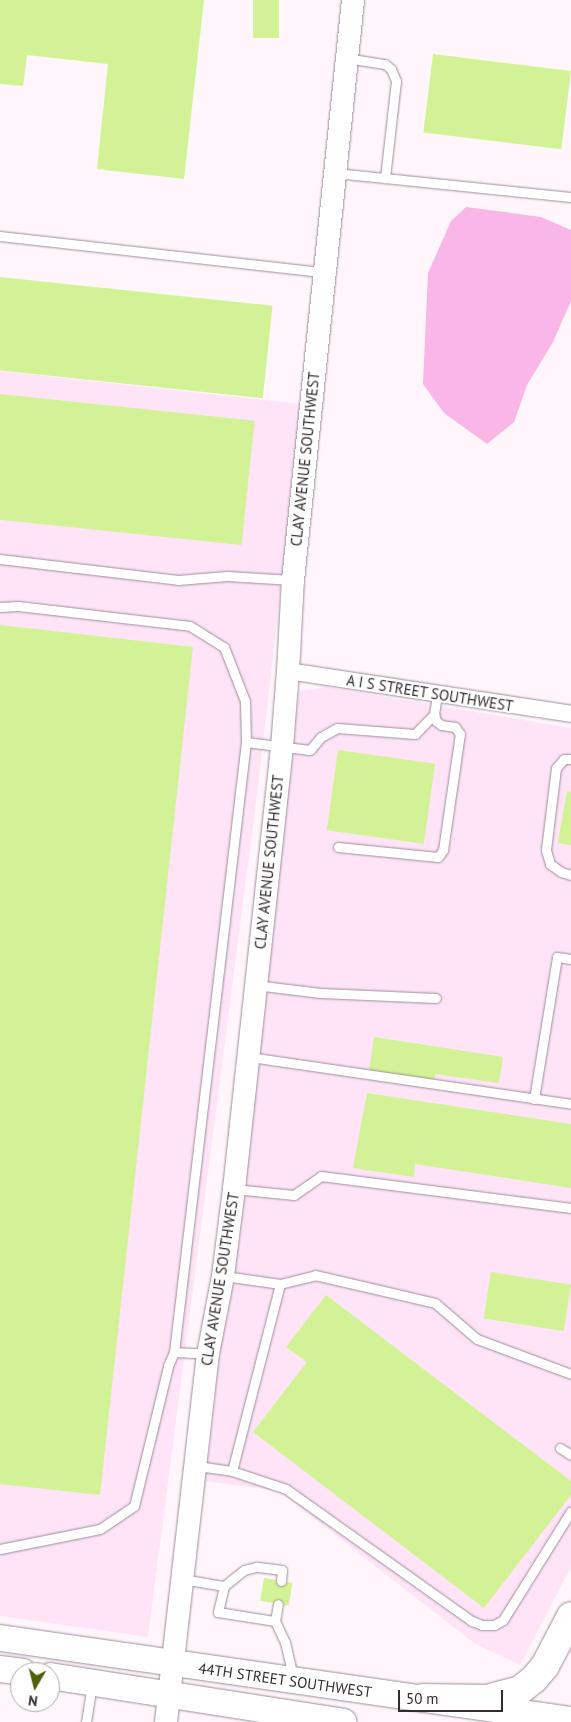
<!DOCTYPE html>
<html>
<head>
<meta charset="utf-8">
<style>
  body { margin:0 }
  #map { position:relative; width:571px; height:1722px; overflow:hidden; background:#fef6fb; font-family:"PT Sans",sans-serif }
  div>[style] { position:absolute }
  .built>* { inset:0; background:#fee4f6 }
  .water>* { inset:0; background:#f9b6e6 }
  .building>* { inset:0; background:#d3f295; transform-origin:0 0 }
  .roads { filter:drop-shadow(0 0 1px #9e8d99) drop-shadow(0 0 1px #9e8d99) }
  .lane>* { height:9px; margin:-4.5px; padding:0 4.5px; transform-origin:4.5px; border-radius:4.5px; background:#fff }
  .street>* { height:16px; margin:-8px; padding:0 8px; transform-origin:8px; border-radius:8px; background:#fff }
  .secondary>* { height:22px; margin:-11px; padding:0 11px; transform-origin:11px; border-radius:11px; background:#fff }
  .primary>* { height:26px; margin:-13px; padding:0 13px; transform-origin:13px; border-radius:13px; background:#fff }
  .highway>* { height:28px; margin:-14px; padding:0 14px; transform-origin:14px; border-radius:14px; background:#fff }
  span { translate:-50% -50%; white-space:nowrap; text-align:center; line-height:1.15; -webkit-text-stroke:4px #fff; paint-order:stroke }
  .street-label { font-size:15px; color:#322b2f }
  .north { position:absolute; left:10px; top:1662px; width:50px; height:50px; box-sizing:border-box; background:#fff; border:1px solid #adaaac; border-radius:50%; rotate:188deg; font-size:14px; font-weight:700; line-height:20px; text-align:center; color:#322b2f }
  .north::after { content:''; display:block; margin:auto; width:18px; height:22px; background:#4c610c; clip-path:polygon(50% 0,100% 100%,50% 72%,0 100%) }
  .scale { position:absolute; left:398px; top:1690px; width:105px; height:22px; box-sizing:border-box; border:2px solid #322b2f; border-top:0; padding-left:6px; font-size:15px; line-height:18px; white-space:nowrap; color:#322b2f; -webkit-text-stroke:4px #fff; paint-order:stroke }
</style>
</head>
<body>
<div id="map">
  <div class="built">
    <div style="clip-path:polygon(0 371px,302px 404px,258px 786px,148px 1637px,0 1616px)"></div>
    <div style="clip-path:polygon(326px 687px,571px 728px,571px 1567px,520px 1665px,474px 1643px,279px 1491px,205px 1481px,299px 691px)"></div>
  </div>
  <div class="water">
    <div style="clip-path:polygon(466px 207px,541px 217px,571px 230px,571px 301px,553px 342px,527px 385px,514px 422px,487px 444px,444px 413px,423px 384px,428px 273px,451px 221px)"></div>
  </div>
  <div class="building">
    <div style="clip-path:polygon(0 0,204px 0,184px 179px,97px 169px,108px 64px,27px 55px,23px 86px,0 84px)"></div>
    <div style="left:253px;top:0;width:26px;height:38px"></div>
    <div style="left:433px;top:54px;width:139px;height:79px;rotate:7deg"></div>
    <div style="left:0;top:277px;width:274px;height:93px;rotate:6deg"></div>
    <div style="left:0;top:394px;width:256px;height:125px;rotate:6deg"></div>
    <div style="clip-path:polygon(0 625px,193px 647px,100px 1495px,0 1484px)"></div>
    <div style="left:338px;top:750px;width:98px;height:81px;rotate:8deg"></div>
    <div style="clip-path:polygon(567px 791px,571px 792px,571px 845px,558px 843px)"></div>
    <div style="clip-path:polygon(374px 1037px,503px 1057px,499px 1083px,435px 1074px,434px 1081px,369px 1071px)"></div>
    <div style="clip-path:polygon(367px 1093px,571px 1124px,571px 1188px,415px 1164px,414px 1177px,353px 1168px)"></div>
    <div style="left:491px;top:1272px;width:81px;height:47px;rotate:9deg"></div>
    <div style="clip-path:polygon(326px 1295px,571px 1481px,571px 1495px,484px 1608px,253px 1432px,307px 1362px,286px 1347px)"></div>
    <div style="left:264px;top:1578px;width:29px;height:23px;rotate:10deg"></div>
  </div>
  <div class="roads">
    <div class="lane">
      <div style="left:346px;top:58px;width:39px;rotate:9deg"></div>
      <div style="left:385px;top:64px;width:8px;rotate:40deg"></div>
      <div style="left:391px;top:69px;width:13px;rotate:67deg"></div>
      <div style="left:396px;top:81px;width:98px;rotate:96.5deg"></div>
      <div style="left:335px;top:173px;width:237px;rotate:5.8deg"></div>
      <div style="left:0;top:236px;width:325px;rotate:6.4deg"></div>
      <div style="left:0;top:559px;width:179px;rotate:6.7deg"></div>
      <div style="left:178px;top:580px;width:49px;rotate:-4.7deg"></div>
      <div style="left:227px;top:576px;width:65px;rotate:3.5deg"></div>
      <div style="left:0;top:607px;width:18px;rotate:-3deg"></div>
      <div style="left:18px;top:606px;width:173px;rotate:6.6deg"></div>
      <div style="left:190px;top:626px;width:40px;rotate:32deg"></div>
      <div style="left:224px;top:647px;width:58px;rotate:68.7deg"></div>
      <div style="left:245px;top:701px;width:41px;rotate:88.6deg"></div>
      <div style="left:571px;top:759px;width:7px;rotate:180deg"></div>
      <div style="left:564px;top:759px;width:12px;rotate:132deg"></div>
      <div style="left:556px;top:768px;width:83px;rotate:97deg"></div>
      <div style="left:546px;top:850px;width:15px;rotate:74deg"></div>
      <div style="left:550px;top:864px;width:14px;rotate:36deg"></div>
      <div style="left:561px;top:872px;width:10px;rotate:17deg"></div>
      <div style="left:338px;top:847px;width:100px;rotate:5.7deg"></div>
      <div style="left:438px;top:857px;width:9px;rotate:-54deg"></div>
      <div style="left:443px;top:850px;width:117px;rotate:-81.7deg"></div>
      <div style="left:460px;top:734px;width:9px;rotate:-126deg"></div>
      <div style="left:455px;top:727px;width:14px;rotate:-172deg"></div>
      <div style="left:441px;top:725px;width:6px;rotate:-141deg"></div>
      <div style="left:436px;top:721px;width:7px;rotate:-106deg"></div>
      <div style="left:255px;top:985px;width:66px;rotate:6.9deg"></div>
      <div style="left:321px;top:993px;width:115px;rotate:2.5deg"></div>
      <div style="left:250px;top:1057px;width:324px;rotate:8.3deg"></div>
      <div style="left:534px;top:1099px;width:144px;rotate:-80.8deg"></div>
      <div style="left:557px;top:957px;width:14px;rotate:8deg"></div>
      <div style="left:234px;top:1189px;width:60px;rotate:5.7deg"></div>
      <div style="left:294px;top:1195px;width:33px;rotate:-35deg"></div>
      <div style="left:321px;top:1176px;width:252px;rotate:7.3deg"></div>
      <div style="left:224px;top:1276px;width:57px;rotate:8.1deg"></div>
      <div style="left:280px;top:1284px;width:36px;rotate:-14deg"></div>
      <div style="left:315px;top:1275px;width:123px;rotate:13.1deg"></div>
      <div style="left:435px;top:1303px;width:55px;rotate:40.6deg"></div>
      <div style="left:477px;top:1339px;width:100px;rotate:20.4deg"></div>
      <div style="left:174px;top:1352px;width:614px;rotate:-83.27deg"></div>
      <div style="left:246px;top:742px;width:64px;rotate:7.1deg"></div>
      <div style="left:310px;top:750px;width:17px;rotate:-50deg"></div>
      <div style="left:321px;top:737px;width:18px;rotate:-29deg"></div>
      <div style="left:337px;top:728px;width:78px;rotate:4.4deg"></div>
      <div style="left:415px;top:734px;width:28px;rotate:-46deg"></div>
      <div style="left:434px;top:714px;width:20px;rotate:-81deg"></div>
      <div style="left:560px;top:1448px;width:13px;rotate:32deg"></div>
      <div style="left:197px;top:1466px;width:35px;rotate:8deg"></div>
      <div style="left:232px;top:1471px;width:57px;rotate:18.4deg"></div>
      <div style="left:286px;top:1489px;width:228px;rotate:35.4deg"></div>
      <div style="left:472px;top:1621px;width:11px;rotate:22deg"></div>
      <div style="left:482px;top:1625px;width:12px"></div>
      <div style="left:494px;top:1625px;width:10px;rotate:-29deg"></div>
      <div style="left:503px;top:1620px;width:128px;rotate:-58deg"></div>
      <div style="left:232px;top:1471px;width:193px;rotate:-75.6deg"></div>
      <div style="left:0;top:1549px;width:102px;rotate:-11.3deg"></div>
      <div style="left:100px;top:1529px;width:41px;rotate:-34.1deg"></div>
      <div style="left:134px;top:1506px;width:144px;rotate:-76.3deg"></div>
      <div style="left:168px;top:1366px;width:15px;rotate:-67deg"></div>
      <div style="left:174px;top:1352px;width:34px;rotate:3deg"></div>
      <div style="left:182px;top:1579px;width:43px;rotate:9.5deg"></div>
      <div style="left:281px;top:1581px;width:11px;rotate:-85deg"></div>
      <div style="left:282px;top:1570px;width:26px;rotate:-173deg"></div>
      <div style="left:256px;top:1567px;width:12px;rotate:166deg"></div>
      <div style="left:244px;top:1570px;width:26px;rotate:141deg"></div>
      <div style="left:224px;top:1586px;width:27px;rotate:103deg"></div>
      <div style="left:218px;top:1612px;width:58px;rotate:9deg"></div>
      <div style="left:275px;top:1621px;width:23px;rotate:65deg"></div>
      <div style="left:285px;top:1642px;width:36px;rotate:77deg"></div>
      <div style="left:275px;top:1621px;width:17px;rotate:-80deg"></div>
      <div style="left:86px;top:1722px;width:37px;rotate:-81deg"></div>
    </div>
    <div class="street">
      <div style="left:288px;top:671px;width:286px;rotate:8.6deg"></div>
    </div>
    <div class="secondary">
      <div style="left:166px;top:1722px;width:370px;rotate:-83.5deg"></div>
      <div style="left:208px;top:1354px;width:79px;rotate:-79.1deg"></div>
      <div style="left:223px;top:1276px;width:88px;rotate:-82.8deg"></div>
      <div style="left:234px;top:1189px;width:445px;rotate:-83.8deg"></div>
      <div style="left:282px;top:747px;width:76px;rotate:-85.5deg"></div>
      <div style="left:288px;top:671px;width:91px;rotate:-86.9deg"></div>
      <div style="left:293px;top:580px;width:583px;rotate:-84.09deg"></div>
    </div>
    <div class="primary">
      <div style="left:0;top:1638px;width:577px;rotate:8.17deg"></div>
      <div style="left:0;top:1669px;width:23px;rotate:7deg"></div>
      <div style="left:50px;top:1676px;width:297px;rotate:8.9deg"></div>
    </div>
    <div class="highway">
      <div style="left:423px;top:1698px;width:64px;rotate:0.9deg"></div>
      <div style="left:487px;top:1699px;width:34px;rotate:-15deg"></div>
      <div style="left:520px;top:1690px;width:18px;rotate:-38deg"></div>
      <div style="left:534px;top:1679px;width:17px;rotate:-50deg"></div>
      <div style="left:545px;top:1666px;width:56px;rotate:-62.5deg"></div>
    </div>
  </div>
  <div class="street-label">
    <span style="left:305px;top:459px;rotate:-84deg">CLAY AVENUE SOUTHWEST</span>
    <span style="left:430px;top:693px;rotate:9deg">A I S STREET SOUTHWEST</span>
    <span style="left:269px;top:862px;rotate:-84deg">CLAY AVENUE SOUTHWEST</span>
    <span style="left:220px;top:1279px;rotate:-81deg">CLAY AVENUE SOUTHWEST</span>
    <span style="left:285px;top:1680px;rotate:8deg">44TH STREET SOUTHWEST</span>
  </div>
  <div class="north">N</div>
  <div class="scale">50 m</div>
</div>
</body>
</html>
